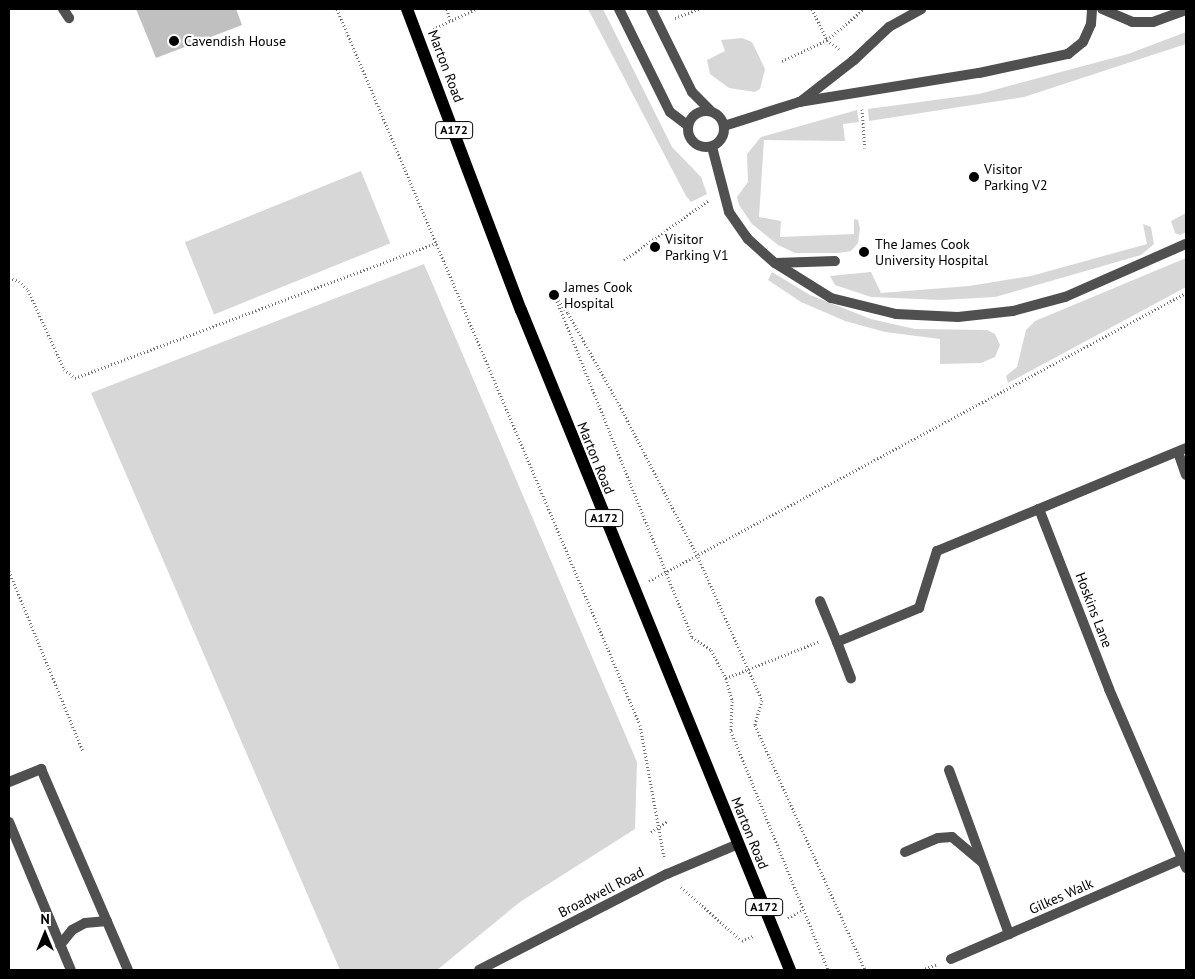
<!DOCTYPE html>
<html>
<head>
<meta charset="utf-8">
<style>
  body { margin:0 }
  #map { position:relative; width:1195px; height:979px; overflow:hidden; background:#fff; font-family:"PT Sans",sans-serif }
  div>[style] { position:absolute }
  .green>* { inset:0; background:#d7d7d7; transform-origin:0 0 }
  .building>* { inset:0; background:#c0c0c0 }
  .path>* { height:3px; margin-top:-1.5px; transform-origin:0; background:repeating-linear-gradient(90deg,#727272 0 1px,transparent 0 3.5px) }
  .service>* { height:10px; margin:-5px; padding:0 5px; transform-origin:5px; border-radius:5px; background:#505050 }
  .service>.ring { margin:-5px; padding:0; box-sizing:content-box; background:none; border:10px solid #505050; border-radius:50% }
  .minor>* { height:10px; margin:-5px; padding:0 5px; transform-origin:5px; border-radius:5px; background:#505050 }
  .primary>* { height:12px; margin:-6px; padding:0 6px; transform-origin:6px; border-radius:6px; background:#000 }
  .dots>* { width:14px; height:14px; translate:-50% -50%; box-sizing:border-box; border:2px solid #fff; border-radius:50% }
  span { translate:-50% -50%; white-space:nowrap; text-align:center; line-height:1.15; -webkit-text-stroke:4.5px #fff; paint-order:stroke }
  .shield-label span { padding:1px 4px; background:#fff; border:1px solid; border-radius:4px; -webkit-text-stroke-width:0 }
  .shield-label { font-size:12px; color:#000; font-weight:700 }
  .poi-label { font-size:14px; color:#000 }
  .left { translate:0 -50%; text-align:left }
  .street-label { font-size:14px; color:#000 }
  .frame { position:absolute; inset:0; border:10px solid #000; pointer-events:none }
  .north { position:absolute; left:20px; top:909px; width:50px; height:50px; -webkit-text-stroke:4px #fff; paint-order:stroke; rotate:0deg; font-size:14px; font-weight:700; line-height:20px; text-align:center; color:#000 }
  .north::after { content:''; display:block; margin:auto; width:18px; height:22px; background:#000; clip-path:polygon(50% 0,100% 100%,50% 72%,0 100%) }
</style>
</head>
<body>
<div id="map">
  <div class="green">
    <div style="clip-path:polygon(588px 9px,603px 9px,672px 147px,701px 177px,707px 194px,691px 202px,686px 196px)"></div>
    <div style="clip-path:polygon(1186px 32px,1186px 44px,1024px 97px,869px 121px,868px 109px,979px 94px,1128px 54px)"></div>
    <div style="clip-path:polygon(742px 38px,752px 42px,765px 69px,760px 89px,755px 92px,729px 88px,710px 74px,707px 60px,725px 51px,721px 40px)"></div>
    <div style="clip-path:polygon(857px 110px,859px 122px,843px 124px,845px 141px,764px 140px,759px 217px,781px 221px,780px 237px,854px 234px,854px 219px,858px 220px,860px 229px,858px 243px,851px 251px,838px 253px,795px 253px,778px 245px,752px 224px,739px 205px,737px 197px,748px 182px,747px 154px,761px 137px)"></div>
    <div style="left:361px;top:171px;width:78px;height:190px;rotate:68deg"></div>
    <div style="clip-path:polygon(1186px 213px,1186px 232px,1180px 235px,1175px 233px,1171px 221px)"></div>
    <div style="clip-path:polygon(1143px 224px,1151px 227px,1154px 244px,1141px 255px,995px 297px,942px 300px,871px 297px,835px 285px,830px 276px,871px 272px,881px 293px,969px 286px,1031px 276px,1147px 244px)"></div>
    <div style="clip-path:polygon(1186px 258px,1186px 287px,1008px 383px,1006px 376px,1017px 367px,1026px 330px,1035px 321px)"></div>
    <div style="clip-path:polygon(424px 264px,637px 762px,635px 829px,520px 902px,437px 970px,340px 970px,91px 393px)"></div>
    <div style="clip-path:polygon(772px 272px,810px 295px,871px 319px,915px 329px,987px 330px,995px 334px,1000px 345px,995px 357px,981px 363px,940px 364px,940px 339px,885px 332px,845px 321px,801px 302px,768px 280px)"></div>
  </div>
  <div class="building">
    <div style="clip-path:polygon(136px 9px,236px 9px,242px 25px,156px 58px)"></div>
  </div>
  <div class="path">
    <div style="left:337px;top:9px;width:777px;rotate:67.06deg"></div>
    <div style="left:640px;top:725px;width:134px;rotate:79.7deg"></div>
    <div style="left:447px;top:9px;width:12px;rotate:76deg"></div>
    <div style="left:812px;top:9px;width:34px;rotate:64deg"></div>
    <div style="left:827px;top:40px;width:15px;rotate:37deg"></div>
    <div style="left:675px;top:18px;width:26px;rotate:-21deg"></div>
    <div style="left:433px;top:29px;width:47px;rotate:-24.9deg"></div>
    <div style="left:782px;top:61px;width:50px;rotate:-25deg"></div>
    <div style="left:827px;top:40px;width:48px;rotate:-40deg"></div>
    <div style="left:862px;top:109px;width:39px;rotate:86deg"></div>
    <div style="left:624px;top:260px;width:104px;rotate:-35.2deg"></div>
    <div style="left:9px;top:278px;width:10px;rotate:17deg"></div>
    <div style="left:19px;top:281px;width:13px;rotate:45deg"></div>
    <div style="left:28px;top:290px;width:87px;rotate:65.5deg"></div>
    <div style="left:64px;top:369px;width:14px;rotate:39deg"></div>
    <div style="left:75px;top:378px;width:386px;rotate:-20.5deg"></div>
    <div style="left:554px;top:295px;width:23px;rotate:52deg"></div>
    <div style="left:568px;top:313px;width:109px;rotate:60.8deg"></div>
    <div style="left:621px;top:408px;width:168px;rotate:62.7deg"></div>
    <div style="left:698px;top:557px;width:157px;rotate:65.9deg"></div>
    <div style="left:762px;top:700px;width:26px;rotate:106deg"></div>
    <div style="left:755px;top:725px;width:269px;rotate:65.8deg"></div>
    <div style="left:557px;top:301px;width:362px;rotate:68.1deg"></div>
    <div style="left:692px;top:637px;width:23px;rotate:34deg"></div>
    <div style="left:711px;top:650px;width:32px;rotate:62deg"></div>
    <div style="left:726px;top:678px;width:24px;rotate:75deg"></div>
    <div style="left:732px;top:701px;width:30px;rotate:92deg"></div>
    <div style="left:731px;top:731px;width:258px;rotate:67.9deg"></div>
    <div style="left:9px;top:571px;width:195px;rotate:67.7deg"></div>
    <div style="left:649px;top:581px;width:609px;rotate:-28.21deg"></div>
    <div style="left:726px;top:678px;width:101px;rotate:-21.5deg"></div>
    <div style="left:651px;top:832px;width:20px;rotate:-33deg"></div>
    <div style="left:681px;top:887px;width:81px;rotate:41.5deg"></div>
    <div style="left:742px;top:941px;width:14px;rotate:-25deg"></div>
    <div style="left:788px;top:918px;width:16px;rotate:-30deg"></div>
    <div style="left:922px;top:970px;width:16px;rotate:-22deg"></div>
  </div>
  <div class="service">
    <div style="left:63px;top:9px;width:11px;rotate:56deg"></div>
    <div style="left:619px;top:9px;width:115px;rotate:63.7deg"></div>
    <div style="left:670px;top:112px;width:21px;rotate:37deg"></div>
    <div style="left:651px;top:9px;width:93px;rotate:63.7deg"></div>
    <div style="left:692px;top:92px;width:25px;rotate:45deg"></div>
    <div style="left:1102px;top:9px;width:33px;rotate:23deg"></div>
    <div style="left:1132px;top:22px;width:21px"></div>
    <div style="left:1153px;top:22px;width:35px;rotate:-20deg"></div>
    <div style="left:800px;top:102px;width:68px;rotate:-37.9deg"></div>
    <div style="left:854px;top:60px;width:48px;rotate:-43.3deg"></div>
    <div style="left:889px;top:27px;width:37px;rotate:-29deg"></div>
    <div class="ring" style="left:688px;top:111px;width:26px;height:26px"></div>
    <div style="left:724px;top:126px;width:79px;rotate:-17.7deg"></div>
    <div style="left:799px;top:102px;width:182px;rotate:-9.2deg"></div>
    <div style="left:979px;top:73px;width:91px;rotate:-12.1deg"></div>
    <div style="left:1068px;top:54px;width:19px;rotate:-39deg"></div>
    <div style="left:1083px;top:42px;width:20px;rotate:-66deg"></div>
    <div style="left:1091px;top:24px;width:15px;rotate:-86deg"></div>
    <div style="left:712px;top:147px;width:67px;rotate:75.3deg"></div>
    <div style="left:729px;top:212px;width:33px;rotate:55deg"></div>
    <div style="left:748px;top:239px;width:36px;rotate:42deg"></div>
    <div style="left:775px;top:263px;width:66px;rotate:32deg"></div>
    <div style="left:831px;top:298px;width:67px;rotate:13.8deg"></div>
    <div style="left:896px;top:314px;width:62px;rotate:2.8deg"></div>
    <div style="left:958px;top:317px;width:55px;rotate:-6.2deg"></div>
    <div style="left:1013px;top:311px;width:54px;rotate:-15.1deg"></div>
    <div style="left:1065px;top:297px;width:132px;rotate:-23.7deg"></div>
    <div style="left:776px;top:263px;width:59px;rotate:-1.9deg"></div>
    <div style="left:949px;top:770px;width:175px;rotate:69.9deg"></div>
    <div style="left:9px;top:782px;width:35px;rotate:-22deg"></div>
    <div style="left:41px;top:769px;width:219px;rotate:66.6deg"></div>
    <div style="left:9px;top:822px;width:160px;rotate:67.3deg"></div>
    <div style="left:905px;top:852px;width:36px;rotate:-23deg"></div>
    <div style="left:938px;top:838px;width:14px;rotate:-4deg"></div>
    <div style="left:952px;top:837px;width:40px;rotate:40deg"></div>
    <div style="left:60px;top:945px;width:19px;rotate:-51deg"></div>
    <div style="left:72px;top:930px;width:15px;rotate:-28deg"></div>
    <div style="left:85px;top:923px;width:22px;rotate:-5deg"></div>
  </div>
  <div class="minor">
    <div style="left:1186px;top:448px;width:159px;rotate:157.5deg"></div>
    <div style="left:1039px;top:509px;width:193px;rotate:68.7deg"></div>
    <div style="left:1109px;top:689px;width:195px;rotate:66.7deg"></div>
    <div style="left:1178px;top:452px;width:24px;rotate:71deg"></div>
    <div style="left:820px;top:601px;width:44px;rotate:67.5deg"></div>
    <div style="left:837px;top:642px;width:89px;rotate:-22.5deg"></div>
    <div style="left:919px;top:608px;width:60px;rotate:-72.5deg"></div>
    <div style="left:937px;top:551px;width:110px;rotate:-22.4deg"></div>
    <div style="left:837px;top:642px;width:39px;rotate:69deg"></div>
    <div style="left:951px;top:959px;width:252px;rotate:-23.4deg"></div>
    <div style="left:479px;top:970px;width:211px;rotate:-27.1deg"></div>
    <div style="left:667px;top:874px;width:77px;rotate:-22.9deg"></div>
  </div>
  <div class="primary">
    <div style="left:407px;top:9px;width:322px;rotate:69.3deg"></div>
    <div style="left:521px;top:310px;width:713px;rotate:67.83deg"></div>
  </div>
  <div class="dots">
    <div style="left:174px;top:41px;background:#000"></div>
    <div style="left:974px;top:177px;background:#000"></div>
    <div style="left:655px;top:247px;background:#000"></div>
    <div style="left:864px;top:252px;background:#000"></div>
    <div style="left:554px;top:295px;background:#000"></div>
  </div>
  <div class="shield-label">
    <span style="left:454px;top:130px">A172</span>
    <span style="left:604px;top:518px">A172</span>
    <span style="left:764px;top:907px">A172</span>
  </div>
  <div class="poi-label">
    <span class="left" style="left:184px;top:41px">Cavendish House</span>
    <span class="left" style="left:984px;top:177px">Visitor<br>Parking V2</span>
    <span class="left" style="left:665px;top:247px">Visitor<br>Parking V1</span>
    <span class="left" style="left:875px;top:252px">The James Cook<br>University Hospital</span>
    <span class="left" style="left:564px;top:295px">James Cook<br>Hospital</span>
  </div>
  <div class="street-label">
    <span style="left:446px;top:66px;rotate:69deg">Marton Road</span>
    <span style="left:596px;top:458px;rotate:68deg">Marton Road</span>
    <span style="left:1094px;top:610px;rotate:69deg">Hoskins Lane</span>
    <span style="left:750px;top:833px;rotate:68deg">Marton Road</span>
    <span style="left:601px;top:892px;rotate:-27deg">Broadwell Road</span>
    <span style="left:1061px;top:896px;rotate:-24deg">Gilkes Walk</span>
  </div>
  <div class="frame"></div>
  <div class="north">N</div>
</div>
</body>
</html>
